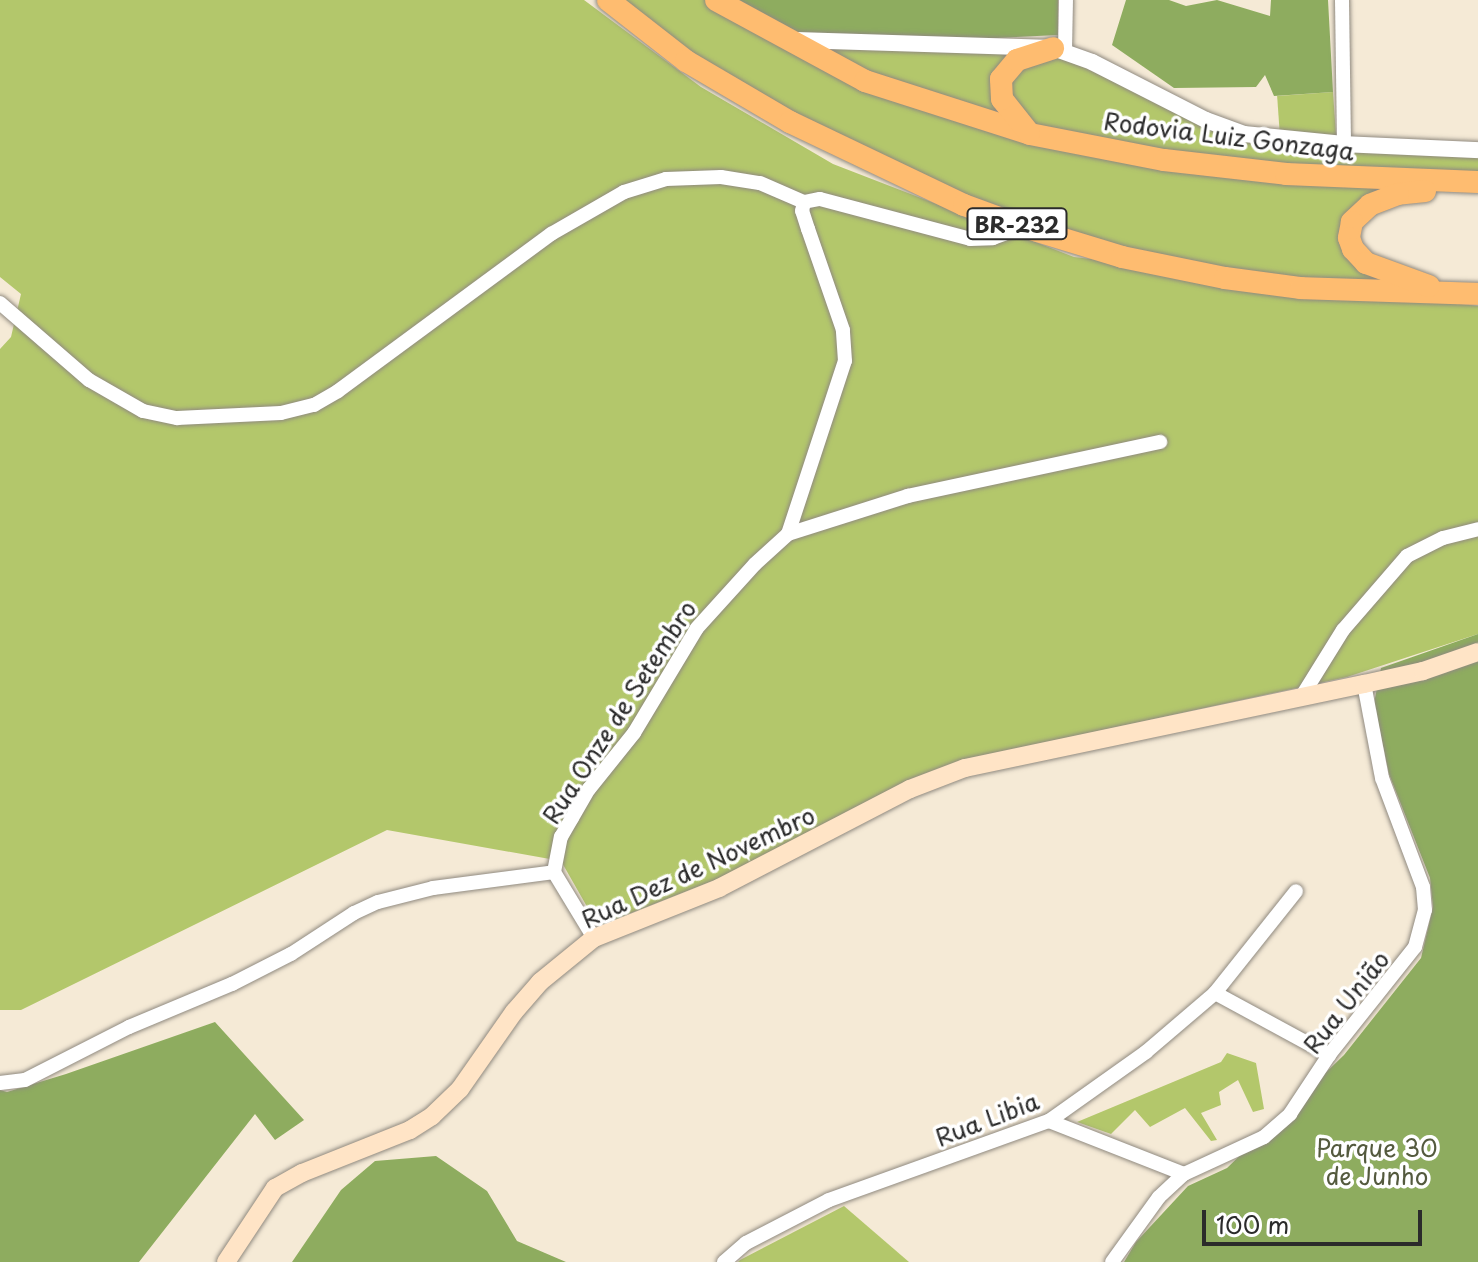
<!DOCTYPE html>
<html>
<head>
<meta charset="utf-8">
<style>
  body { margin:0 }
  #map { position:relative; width:1478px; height:1262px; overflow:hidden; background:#f5ead6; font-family:"Playpen Sans",sans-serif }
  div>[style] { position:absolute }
  .green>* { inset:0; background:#b3c76b; transform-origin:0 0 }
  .forest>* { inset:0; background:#8eac5f }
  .roads { filter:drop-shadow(0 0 2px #908a80) drop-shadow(0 0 2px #908a80) }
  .minor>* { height:14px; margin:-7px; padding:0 7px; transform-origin:7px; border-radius:7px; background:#fff }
  .tertiary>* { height:16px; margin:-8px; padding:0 8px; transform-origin:8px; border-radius:8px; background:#fff }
  .secondary>* { height:18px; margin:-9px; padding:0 9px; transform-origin:9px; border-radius:9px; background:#ffe4c6 }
  .trunk>* { height:22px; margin:-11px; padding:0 11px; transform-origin:11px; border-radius:11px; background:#febc70 }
  span { translate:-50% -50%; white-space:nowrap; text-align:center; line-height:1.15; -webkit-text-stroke:7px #fff; paint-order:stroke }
  .shield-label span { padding:2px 6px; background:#fff; border:2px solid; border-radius:6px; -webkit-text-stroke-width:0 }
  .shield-label { font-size:22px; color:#2b2b2b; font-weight:700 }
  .street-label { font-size:24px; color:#2b2b2b }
  .park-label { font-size:24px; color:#545a3e }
  .scale { position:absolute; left:1202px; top:1210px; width:220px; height:36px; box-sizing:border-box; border:4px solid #2b2b2b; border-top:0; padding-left:10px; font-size:24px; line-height:28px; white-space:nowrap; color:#2b2b2b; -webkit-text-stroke:6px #fff; paint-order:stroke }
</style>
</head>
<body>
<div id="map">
  <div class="green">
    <div style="clip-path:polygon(0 0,584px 0,701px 87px,833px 164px,1074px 257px,1478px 306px,1478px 634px,1347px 677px,1053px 741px,911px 779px,743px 869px,598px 926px,561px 861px,387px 830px,21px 1010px,0 1010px,0 349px,11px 337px,21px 294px,0 277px)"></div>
    <div style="clip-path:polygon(617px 0,732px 0,858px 82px,1031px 138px,1430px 186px,1394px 190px,1343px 238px,1404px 289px,1197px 270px,1008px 228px,714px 73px)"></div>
    <div style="clip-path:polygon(807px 43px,1037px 50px,996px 75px,1022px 129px,862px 76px)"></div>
    <div style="clip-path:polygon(1055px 54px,1173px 109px,1216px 133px,1379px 151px,1478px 153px,1478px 176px,1324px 176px,1033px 129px,1011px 109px,1013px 66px)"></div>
    <div style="left:1333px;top:92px;width:45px;height:56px;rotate:86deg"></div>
    <div style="clip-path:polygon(1227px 1053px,1256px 1063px,1264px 1109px,1253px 1112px,1238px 1080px,1219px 1092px,1221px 1105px,1201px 1113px,1217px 1140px,1211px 1141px,1185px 1108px,1150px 1127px,1135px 1110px,1111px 1134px,1077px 1122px,1221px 1062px)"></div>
    <div style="clip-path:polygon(844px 1206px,909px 1262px,738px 1262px,740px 1260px)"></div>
  </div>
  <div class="forest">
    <div style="clip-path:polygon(733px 0,1058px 0,1058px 35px,910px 42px,792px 38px)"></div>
    <div style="clip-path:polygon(1126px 0,1169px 0,1186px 6px,1217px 0,1270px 16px,1271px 0,1328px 0,1333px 92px,1274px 96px,1265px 75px,1256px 87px,1174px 88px,1112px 45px)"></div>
    <div style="clip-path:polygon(1478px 634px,1478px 1262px,1124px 1262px,1136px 1242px,1188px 1186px,1227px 1168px,1344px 1055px,1421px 958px,1433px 907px,1430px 878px,1389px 774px,1374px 703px,1381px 668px)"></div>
    <div style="clip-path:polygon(215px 1022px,304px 1120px,275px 1140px,255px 1114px,139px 1262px,0 1262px,0 1090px,7px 1092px,66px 1074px)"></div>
    <div style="clip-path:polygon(436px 1156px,487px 1191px,517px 1241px,566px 1262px,292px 1262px,341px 1190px,375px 1161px)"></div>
  </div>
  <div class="roads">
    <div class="minor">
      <div style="left:1342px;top:0;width:144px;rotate:89.2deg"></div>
      <div style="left:1065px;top:51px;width:51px;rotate:-88.9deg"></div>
      <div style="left:0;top:303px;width:118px;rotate:40.9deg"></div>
      <div style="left:89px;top:380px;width:62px;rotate:29.9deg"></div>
      <div style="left:143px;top:411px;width:35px;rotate:12deg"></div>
      <div style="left:177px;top:418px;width:104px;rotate:-2.8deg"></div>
      <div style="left:281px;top:413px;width:34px;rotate:-14deg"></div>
      <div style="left:314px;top:405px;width:28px;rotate:-30deg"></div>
      <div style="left:338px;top:391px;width:265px;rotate:-36.4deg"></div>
      <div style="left:551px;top:234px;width:84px;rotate:-29.9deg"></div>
      <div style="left:624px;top:192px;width:44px;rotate:-17.2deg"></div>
      <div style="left:666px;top:179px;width:55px;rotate:-2.1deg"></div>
      <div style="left:721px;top:177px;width:39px;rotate:9deg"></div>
      <div style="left:760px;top:183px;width:48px;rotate:23.4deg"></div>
      <div style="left:788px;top:534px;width:182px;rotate:-71.8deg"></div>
      <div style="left:845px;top:361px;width:31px;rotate:-94deg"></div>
      <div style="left:843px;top:330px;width:107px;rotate:-109.1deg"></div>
      <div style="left:808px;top:229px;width:19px;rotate:-108deg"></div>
      <div style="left:802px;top:211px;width:9px;rotate:-77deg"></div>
      <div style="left:804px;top:202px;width:16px;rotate:-11deg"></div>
      <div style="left:820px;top:199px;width:155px;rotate:14.9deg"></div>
      <div style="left:970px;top:239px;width:23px;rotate:-2deg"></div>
      <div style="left:993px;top:238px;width:33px;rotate:-20deg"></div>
      <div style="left:1302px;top:696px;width:78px;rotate:-58.2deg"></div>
      <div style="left:1343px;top:630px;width:98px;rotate:-49.1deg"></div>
      <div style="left:1407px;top:556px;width:40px;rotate:-26.6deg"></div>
      <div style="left:1443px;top:538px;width:36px;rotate:-14deg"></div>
      <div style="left:554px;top:872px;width:77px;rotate:58.8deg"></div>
      <div style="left:1215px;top:993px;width:130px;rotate:28.5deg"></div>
      <div style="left:0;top:1083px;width:25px;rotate:-7deg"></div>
      <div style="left:25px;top:1080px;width:117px;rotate:-27deg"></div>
      <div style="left:129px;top:1027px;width:112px;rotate:-22.7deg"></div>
      <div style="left:232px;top:984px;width:66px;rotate:-27deg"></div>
      <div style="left:291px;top:954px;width:75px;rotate:-33.1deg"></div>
      <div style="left:354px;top:913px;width:26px;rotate:-25deg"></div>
      <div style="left:378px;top:902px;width:57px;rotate:-14.3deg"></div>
      <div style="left:433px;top:888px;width:122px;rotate:-7.5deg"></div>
      <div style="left:554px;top:872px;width:36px;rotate:-79deg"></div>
      <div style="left:561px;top:837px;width:22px;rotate:-60deg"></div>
      <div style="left:572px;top:818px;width:34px;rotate:-60deg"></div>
      <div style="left:589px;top:789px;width:72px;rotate:-51.2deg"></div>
      <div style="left:634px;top:733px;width:122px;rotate:-59deg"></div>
      <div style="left:697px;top:628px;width:86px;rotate:-47.8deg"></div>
      <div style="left:755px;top:564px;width:45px;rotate:-42.3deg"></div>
      <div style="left:788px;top:534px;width:126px;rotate:-17.6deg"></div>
      <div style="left:908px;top:496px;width:258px;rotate:-12.1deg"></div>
      <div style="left:1049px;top:1121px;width:145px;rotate:21.4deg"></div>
      <div style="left:724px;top:1262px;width:29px;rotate:-41deg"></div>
      <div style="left:746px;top:1243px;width:93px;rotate:-27.4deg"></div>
      <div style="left:829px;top:1200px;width:234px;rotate:-19.8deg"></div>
      <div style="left:1049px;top:1121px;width:119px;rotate:-35.4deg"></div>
      <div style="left:1146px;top:1052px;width:91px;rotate:-40.5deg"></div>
      <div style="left:1215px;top:993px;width:130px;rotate:-51.5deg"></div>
      <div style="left:1112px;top:1262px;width:80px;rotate:-54.1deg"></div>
      <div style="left:1159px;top:1197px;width:34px;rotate:-43deg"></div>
      <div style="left:1184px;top:1174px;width:88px;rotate:-24.8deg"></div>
      <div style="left:1264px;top:1137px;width:35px;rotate:-41deg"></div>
      <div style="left:1290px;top:1114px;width:71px;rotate:-56.5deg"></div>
      <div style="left:1329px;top:1055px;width:138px;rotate:-51.5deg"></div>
      <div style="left:1415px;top:947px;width:38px;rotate:-75deg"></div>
      <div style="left:1425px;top:910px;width:23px;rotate:-95deg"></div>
      <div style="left:1423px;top:887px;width:116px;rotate:-110.6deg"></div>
      <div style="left:1382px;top:778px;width:96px;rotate:-100.8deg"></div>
    </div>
    <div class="tertiary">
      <div style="left:796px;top:40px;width:257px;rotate:1.8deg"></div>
      <div style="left:1053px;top:48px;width:41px;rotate:19.7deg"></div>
      <div style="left:1092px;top:62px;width:128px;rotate:27deg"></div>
      <div style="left:1206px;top:120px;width:40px;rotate:20.2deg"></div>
      <div style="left:1244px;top:134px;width:100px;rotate:5.7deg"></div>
      <div style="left:1344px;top:144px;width:134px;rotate:2.6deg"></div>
    </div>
    <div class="secondary">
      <div style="left:226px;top:1262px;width:89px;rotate:-56.5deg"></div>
      <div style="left:275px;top:1188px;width:31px;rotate:-29deg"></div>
      <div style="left:302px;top:1173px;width:116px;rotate:-21.7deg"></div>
      <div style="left:410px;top:1130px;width:26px;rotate:-32deg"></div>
      <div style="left:432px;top:1116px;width:39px;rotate:-44deg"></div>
      <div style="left:460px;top:1089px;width:94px;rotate:-55deg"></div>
      <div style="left:514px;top:1012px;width:40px;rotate:-49deg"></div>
      <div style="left:540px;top:982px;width:70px;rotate:-39.2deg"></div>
      <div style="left:594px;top:938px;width:135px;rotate:-21.8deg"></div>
      <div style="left:719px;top:888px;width:215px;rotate:-27.4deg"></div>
      <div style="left:910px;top:789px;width:59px;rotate:-20.9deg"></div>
      <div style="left:965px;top:768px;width:408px;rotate:-11.9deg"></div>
      <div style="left:1364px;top:684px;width:60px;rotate:-12.4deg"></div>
      <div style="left:1423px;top:671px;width:58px;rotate:-19.1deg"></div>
    </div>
    <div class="trunk">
      <div style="left:608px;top:0;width:99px;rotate:38deg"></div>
      <div style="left:686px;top:61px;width:121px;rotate:30.4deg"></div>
      <div style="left:790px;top:122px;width:193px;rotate:25.5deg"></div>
      <div style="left:964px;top:205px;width:64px;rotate:20.1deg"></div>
      <div style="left:1024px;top:227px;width:102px;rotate:17deg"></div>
      <div style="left:1122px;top:257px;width:105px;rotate:11.5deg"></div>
      <div style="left:1225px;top:278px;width:77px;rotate:7.5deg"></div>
      <div style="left:1301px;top:288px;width:177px;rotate:1.9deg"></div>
      <div style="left:716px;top:0;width:170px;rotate:28.5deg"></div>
      <div style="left:865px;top:81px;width:173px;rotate:17.8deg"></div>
      <div style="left:1030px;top:134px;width:136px;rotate:11deg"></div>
      <div style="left:1164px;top:160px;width:123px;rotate:6.5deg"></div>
      <div style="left:1286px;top:174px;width:192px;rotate:2.4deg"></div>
      <div style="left:1029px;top:133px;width:43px;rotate:-128.5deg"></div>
      <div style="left:1002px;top:99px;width:20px;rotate:-93deg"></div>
      <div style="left:1001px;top:79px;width:25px;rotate:-50deg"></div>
      <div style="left:1017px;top:60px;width:38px;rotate:-18deg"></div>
      <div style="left:1425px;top:191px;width:27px;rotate:174deg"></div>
      <div style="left:1398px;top:194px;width:30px;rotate:159deg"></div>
      <div style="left:1370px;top:205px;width:25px;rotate:137deg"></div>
      <div style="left:1352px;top:222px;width:16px;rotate:101deg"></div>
      <div style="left:1349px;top:238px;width:12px;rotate:70deg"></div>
      <div style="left:1353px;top:249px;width:19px;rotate:47deg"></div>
      <div style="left:1366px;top:263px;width:67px;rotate:20.1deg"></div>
    </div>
  </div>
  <div class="shield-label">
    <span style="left:1017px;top:224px">BR-232</span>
  </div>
  <div class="street-label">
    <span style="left:1229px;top:136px;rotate:7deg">Rodovia Luiz Gonzaga</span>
    <span style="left:619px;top:712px;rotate:-57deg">Rua Onze de Setembro</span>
    <span style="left:698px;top:867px;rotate:-25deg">Rua Dez de Novembro</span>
    <span style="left:1346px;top:1002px;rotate:-52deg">Rua União</span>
    <span style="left:987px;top:1119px;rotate:-21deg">Rua Libia</span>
  </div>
  <div class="park-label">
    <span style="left:1377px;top:1162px">Parque 30<br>de Junho</span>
  </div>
  <div class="scale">100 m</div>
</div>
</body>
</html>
